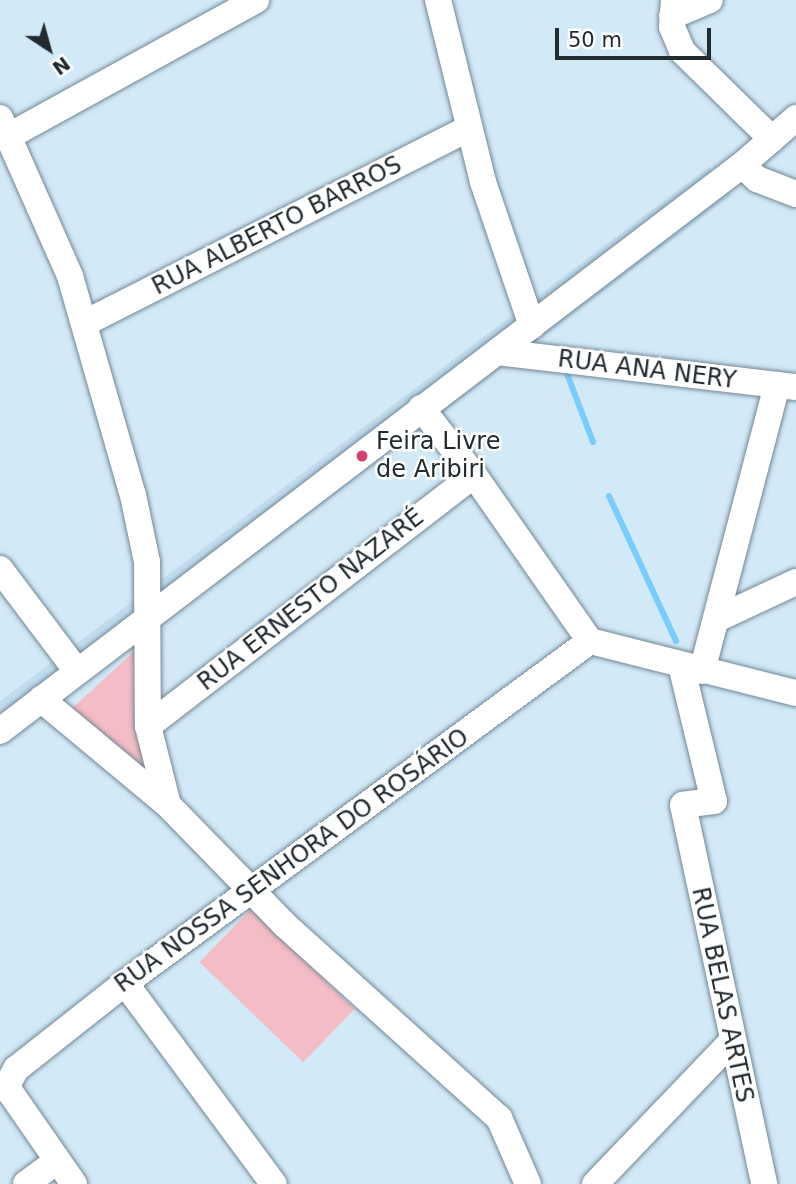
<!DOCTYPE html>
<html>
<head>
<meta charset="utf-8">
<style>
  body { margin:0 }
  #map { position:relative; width:796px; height:1184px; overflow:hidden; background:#d2e9f7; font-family:"DejaVu Sans",sans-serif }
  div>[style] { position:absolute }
  .built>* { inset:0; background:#c0ddef; transform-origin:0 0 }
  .green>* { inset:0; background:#f4bcc5; transform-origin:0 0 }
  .stream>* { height:6px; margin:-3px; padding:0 3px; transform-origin:3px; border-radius:3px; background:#78cdfd }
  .roads { filter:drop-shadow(0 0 2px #738794) drop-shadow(0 0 2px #738794) }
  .minor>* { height:26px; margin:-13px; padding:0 13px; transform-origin:13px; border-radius:13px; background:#fff }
  .dots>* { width:19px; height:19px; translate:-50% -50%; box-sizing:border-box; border:4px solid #fff; border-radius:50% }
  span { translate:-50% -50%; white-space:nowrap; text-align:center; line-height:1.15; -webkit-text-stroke:5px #fff; paint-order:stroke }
  .street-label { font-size:24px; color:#222b30 }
  .poi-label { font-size:24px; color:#222b30 }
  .left { translate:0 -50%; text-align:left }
  .north { position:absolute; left:14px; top:14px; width:70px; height:70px; -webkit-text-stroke:5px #fff; paint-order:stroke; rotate:144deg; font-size:19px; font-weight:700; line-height:28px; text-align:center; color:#222b30 }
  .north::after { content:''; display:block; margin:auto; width:24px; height:32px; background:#222b30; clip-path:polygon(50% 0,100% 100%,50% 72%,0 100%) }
  .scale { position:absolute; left:555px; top:28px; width:156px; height:32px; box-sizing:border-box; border:4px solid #222b30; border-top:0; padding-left:9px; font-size:21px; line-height:24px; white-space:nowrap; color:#222b30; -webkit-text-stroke:5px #fff; paint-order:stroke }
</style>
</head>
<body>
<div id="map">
  <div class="built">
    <div style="left:709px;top:167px;width:36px;height:893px;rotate:53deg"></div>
  </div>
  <div class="green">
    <div style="clip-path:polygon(140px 646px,150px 765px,134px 771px,67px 713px)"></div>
    <div style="left:251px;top:909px;width:144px;height:74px;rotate:44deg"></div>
  </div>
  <div class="stream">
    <div style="left:566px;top:371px;width:76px;rotate:69.2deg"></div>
    <div style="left:609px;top:496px;width:160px;rotate:65.2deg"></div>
  </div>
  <div class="roads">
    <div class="minor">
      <div style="left:438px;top:0;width:187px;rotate:76.1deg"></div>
      <div style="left:483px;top:182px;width:152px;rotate:71.2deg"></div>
      <div style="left:674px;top:0;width:27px;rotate:94deg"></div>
      <div style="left:672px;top:27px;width:26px;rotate:67deg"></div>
      <div style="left:682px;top:51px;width:126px;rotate:44.4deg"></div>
      <div style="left:672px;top:16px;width:41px;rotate:-22.8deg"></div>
      <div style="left:0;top:118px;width:173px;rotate:66.1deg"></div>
      <div style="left:70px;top:276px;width:228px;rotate:74deg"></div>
      <div style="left:133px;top:495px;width:68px;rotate:78.2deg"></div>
      <div style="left:147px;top:562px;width:164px;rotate:89.7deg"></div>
      <div style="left:148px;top:726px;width:81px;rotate:75.8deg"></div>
      <div style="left:9px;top:136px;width:282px;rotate:-28.8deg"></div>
      <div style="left:742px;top:165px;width:21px;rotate:43deg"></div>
      <div style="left:757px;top:179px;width:42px;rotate:21deg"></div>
      <div style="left:85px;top:323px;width:431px;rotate:-26.9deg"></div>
      <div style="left:497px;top:352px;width:301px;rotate:6.7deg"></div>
      <div style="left:421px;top:408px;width:85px;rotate:51.7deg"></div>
      <div style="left:474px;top:475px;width:203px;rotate:55.1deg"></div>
      <div style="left:0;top:569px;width:128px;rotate:53deg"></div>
      <div style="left:719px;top:618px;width:85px;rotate:-25.1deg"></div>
      <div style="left:590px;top:641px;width:212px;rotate:14.2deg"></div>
      <div style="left:681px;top:665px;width:140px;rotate:76.4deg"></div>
      <div style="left:714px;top:801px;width:31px;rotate:173deg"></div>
      <div style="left:683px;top:805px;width:388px;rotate:77.9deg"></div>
      <div style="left:702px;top:671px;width:296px;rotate:-75.3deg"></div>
      <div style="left:41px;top:699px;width:165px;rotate:39.8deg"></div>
      <div style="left:168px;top:805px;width:166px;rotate:45.7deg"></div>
      <div style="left:284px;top:924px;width:290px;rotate:42.1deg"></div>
      <div style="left:499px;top:1118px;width:72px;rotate:66.3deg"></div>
      <div style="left:148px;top:726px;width:411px;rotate:-37.6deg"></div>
      <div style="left:0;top:731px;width:933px;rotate:-37.34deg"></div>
      <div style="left:742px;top:165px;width:72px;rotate:-41deg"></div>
      <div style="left:125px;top:983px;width:250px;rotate:53.5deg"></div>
      <div style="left:26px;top:1184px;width:39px;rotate:-37deg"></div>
      <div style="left:74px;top:1184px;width:112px;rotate:-124.8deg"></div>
      <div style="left:10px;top:1092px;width:8px;rotate:-104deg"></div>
      <div style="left:8px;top:1084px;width:17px;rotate:-62deg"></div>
      <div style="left:16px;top:1069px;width:139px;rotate:-38.3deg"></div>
      <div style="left:125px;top:983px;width:577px;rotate:-36.33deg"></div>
      <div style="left:595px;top:1184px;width:195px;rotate:-46.2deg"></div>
    </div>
  </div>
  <div class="dots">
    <div style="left:362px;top:456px;background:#d1436c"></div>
  </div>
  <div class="street-label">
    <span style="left:277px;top:226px;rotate:-27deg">RUA ALBERTO BARROS</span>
    <span style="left:647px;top:370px;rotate:7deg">RUA ANA NERY</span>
    <span style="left:311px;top:600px;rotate:-38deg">RUA ERNESTO NAZARÉ</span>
    <span style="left:292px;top:861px;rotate:-36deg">RUA NOSSA SENHORA DO ROSÁRIO</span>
    <span style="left:722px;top:995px;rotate:78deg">RUA BELAS ARTES</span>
  </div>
  <div class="poi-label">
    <span class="left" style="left:376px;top:456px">Feira Livre<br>de Aribiri</span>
  </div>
  <div class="north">N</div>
  <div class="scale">50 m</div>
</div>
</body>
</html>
